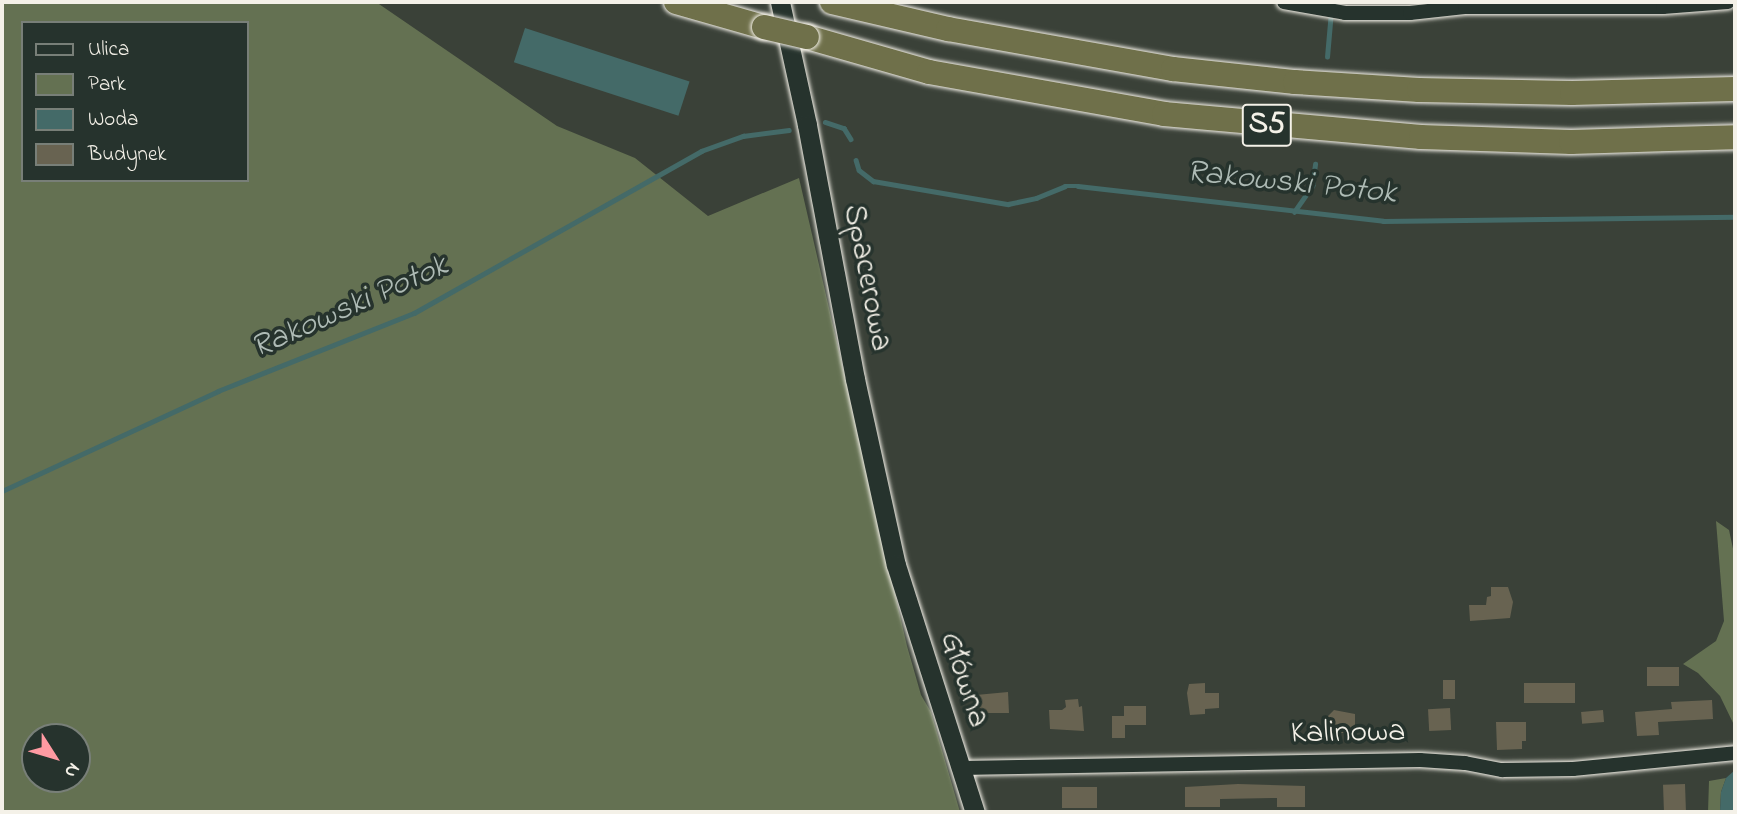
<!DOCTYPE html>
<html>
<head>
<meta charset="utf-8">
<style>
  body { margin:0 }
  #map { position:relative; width:1737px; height:814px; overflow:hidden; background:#3a4138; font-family:"Indie Flower",sans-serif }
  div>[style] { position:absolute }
  .green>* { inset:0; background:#647152 }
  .water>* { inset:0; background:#446a68; transform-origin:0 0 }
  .stream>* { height:4.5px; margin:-2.25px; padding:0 2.25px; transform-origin:2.25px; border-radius:2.25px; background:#446a68 }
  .building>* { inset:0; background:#686351; transform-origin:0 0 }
  .roads { filter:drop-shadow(0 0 2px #f4f1e8) drop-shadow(0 0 2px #f4f1e8) }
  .street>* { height:14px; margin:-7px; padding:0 7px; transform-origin:7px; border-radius:7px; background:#26332d }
  .secondary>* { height:19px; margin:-9.5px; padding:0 9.5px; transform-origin:9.5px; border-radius:9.5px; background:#26332d }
  .highway>* { height:24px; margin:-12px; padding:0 12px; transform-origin:12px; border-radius:12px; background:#6f704a }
  .bridges { filter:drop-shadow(0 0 2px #f4f1e8) drop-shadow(0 0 2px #f4f1e8) }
  .highway-bridge>* { height:24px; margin:-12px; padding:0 12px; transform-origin:12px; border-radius:12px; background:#6f704a }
  span { translate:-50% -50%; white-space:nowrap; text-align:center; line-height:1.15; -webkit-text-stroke:7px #26332d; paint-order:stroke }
  .shield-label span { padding:2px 5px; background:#26332d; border:2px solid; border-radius:5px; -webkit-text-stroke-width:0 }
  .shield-label { font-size:30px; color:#f4f1e8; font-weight:700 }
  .street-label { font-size:32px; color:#f4f1e8 }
  .water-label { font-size:33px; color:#aebbb5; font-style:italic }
  .frame { position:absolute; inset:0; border:4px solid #f4f1e8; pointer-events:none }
  .legend { position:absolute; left:21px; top:21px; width:228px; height:161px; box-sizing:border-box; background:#26332d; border:2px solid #787f78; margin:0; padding:9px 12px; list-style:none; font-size:21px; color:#f4f1e8 }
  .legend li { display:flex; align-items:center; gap:14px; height:35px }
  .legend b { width:35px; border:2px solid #787f78 }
  .north { position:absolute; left:21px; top:723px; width:70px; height:70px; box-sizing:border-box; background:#26332d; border:2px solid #787f78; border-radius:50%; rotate:127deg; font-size:19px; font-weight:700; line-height:28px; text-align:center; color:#f4f1e8 }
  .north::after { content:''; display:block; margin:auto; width:24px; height:32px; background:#ff9aa2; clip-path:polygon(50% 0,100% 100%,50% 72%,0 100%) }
</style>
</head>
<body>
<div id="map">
  <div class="green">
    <div style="clip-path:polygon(evenodd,2px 2px,376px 2px,557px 126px,635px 158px,708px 216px,799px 178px,907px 646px,921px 695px,931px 712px,960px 812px,2px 812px,2px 2px,23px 23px,247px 23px,247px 180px,23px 180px,23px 23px,2px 2px,35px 737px,77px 737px,77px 779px,35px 779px,35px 737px)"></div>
    <div style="clip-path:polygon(1716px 521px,1729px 530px,1735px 558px,1735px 727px,1720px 696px,1698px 673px,1683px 664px,1716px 641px,1724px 621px)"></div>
    <div style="clip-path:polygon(1726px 778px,1721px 792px,1720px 812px,1708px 812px,1709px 781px)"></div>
  </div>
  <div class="water">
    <div style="left:525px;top:28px;width:173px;height:36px;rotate:18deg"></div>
    <div style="clip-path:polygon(1735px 770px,1735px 812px,1720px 812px,1721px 792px,1726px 778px)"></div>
  </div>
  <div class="stream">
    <div style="left:1327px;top:57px;width:38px;rotate:-85deg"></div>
    <div style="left:825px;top:122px;width:20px;rotate:18deg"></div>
    <div style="left:844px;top:128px;width:13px;rotate:58deg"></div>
    <div style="left:856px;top:160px;width:10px;rotate:73deg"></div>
    <div style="left:859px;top:170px;width:18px;rotate:38deg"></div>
    <div style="left:873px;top:181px;width:137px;rotate:9.7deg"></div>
    <div style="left:1008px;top:204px;width:29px;rotate:-12deg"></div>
    <div style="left:1036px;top:198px;width:31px;rotate:-22deg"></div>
    <div style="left:1065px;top:186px;width:13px"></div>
    <div style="left:1078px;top:186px;width:307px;rotate:6.5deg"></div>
    <div style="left:1383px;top:221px;width:352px;rotate:-0.7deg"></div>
    <div style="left:1294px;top:212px;width:32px;rotate:-55deg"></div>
    <div style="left:1312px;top:186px;width:22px;rotate:-82deg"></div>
    <div style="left:2px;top:491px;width:238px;rotate:-24.8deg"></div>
    <div style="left:218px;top:391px;width:211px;rotate:-21.7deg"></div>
    <div style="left:414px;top:313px;width:330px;rotate:-29.4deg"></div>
    <div style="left:701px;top:151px;width:45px;rotate:-19.7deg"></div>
    <div style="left:743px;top:136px;width:46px;rotate:-7.4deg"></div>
  </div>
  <div class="building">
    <div style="clip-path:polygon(1491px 587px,1508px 587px,1513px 602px,1510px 618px,1470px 621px,1469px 605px,1486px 605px,1487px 597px,1491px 596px)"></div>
    <div style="left:1679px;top:667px;width:19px;height:32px;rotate:90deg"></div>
    <div style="left:1443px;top:680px;width:12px;height:19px"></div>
    <div style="clip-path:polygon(1205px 683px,1205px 693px,1219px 693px,1219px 708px,1205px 709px,1205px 714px,1190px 715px,1187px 693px,1189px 684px)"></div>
    <div style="left:1524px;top:683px;width:51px;height:20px"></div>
    <div style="clip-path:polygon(1008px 692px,1009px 713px,977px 713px,976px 695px)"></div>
    <div style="clip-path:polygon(1078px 699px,1079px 707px,1082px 706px,1084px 731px,1050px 729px,1049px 710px,1062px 710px,1066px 707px,1065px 700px)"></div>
    <div style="clip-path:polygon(1712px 700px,1713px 719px,1658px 722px,1659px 735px,1637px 736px,1635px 712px,1672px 709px,1671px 702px)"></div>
    <div style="clip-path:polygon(1124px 706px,1146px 706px,1146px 725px,1125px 725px,1125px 738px,1112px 738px,1112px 716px,1124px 716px)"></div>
    <div style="left:1450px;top:708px;width:22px;height:22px;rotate:87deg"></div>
    <div style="clip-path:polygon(1334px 710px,1355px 714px,1355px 729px,1347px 729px,1347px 733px,1328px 733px,1328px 725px,1324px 720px)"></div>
    <div style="left:1603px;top:710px;width:12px;height:22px;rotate:85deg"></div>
    <div style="clip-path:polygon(1496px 722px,1526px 722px,1526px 741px,1522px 741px,1522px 749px,1497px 750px)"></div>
    <div style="clip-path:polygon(1238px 784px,1305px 786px,1305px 807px,1277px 807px,1277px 798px,1220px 799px,1220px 807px,1185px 807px,1185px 787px)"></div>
    <div style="left:1685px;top:784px;width:26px;height:22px;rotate:88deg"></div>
    <div style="left:1097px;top:787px;width:21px;height:35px;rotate:90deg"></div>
  </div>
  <div class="roads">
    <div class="street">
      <div style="left:1284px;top:2px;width:62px;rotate:10.2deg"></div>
      <div style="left:1345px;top:13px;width:65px"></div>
      <div style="left:1410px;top:13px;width:55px;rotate:-6.2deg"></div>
      <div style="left:1465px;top:7px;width:198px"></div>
      <div style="left:1663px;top:7px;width:65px;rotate:-4.4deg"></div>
      <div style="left:961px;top:768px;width:459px;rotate:-1deg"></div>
      <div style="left:1420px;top:760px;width:45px;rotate:3.8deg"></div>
      <div style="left:1465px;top:763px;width:38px;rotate:11deg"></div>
      <div style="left:1502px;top:770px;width:71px;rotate:-0.8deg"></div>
      <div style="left:1573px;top:769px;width:163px;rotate:-5.6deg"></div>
    </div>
    <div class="secondary">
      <div style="left:780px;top:2px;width:126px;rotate:77.6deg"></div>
      <div style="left:807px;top:125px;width:258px;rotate:79.3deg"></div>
      <div style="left:855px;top:379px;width:190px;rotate:77.6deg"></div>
      <div style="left:896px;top:565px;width:259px;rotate:72.3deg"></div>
    </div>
    <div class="highway">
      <div style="left:676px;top:2px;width:91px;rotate:15.9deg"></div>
      <div style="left:832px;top:2px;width:119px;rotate:13.1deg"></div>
      <div style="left:948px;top:29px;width:229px;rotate:10.1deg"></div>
      <div style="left:1173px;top:69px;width:123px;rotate:6.1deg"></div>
      <div style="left:1295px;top:82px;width:124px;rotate:3.7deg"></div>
      <div style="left:1419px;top:90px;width:153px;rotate:1.1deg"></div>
      <div style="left:1572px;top:93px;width:163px;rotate:-1.4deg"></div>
      <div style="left:807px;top:37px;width:127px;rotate:16deg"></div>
      <div style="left:929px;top:72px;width:239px;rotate:10.1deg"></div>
      <div style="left:1164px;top:114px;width:258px;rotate:5.1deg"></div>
      <div style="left:1421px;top:137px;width:150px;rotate:1.9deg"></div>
      <div style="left:1571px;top:142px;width:164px;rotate:-1.7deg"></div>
    </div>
  </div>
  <div class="bridges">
    <div class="highway-bridge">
      <div style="left:764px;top:27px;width:44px;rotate:13.1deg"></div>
    </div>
  </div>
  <div class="shield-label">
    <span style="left:1267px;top:125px">S5</span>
  </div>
  <div class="street-label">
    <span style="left:866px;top:278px;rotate:79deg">Spacerowa</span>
    <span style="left:963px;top:680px;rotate:72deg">Główna</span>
    <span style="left:1348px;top:734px;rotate:-1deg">Kalinowa</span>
  </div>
  <div class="water-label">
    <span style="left:1291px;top:184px;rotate:6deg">Rakowski Potok</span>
    <span style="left:350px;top:308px;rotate:-24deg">Rakowski Potok</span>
  </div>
  <div class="frame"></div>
  <ul class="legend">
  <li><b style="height:9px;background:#26332d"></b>Ulica</li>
  <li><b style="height:19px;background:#647152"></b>Park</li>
  <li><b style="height:19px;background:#446a68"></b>Woda</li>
  <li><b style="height:19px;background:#686351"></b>Budynek</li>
  </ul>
  <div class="north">N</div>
</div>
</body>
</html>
